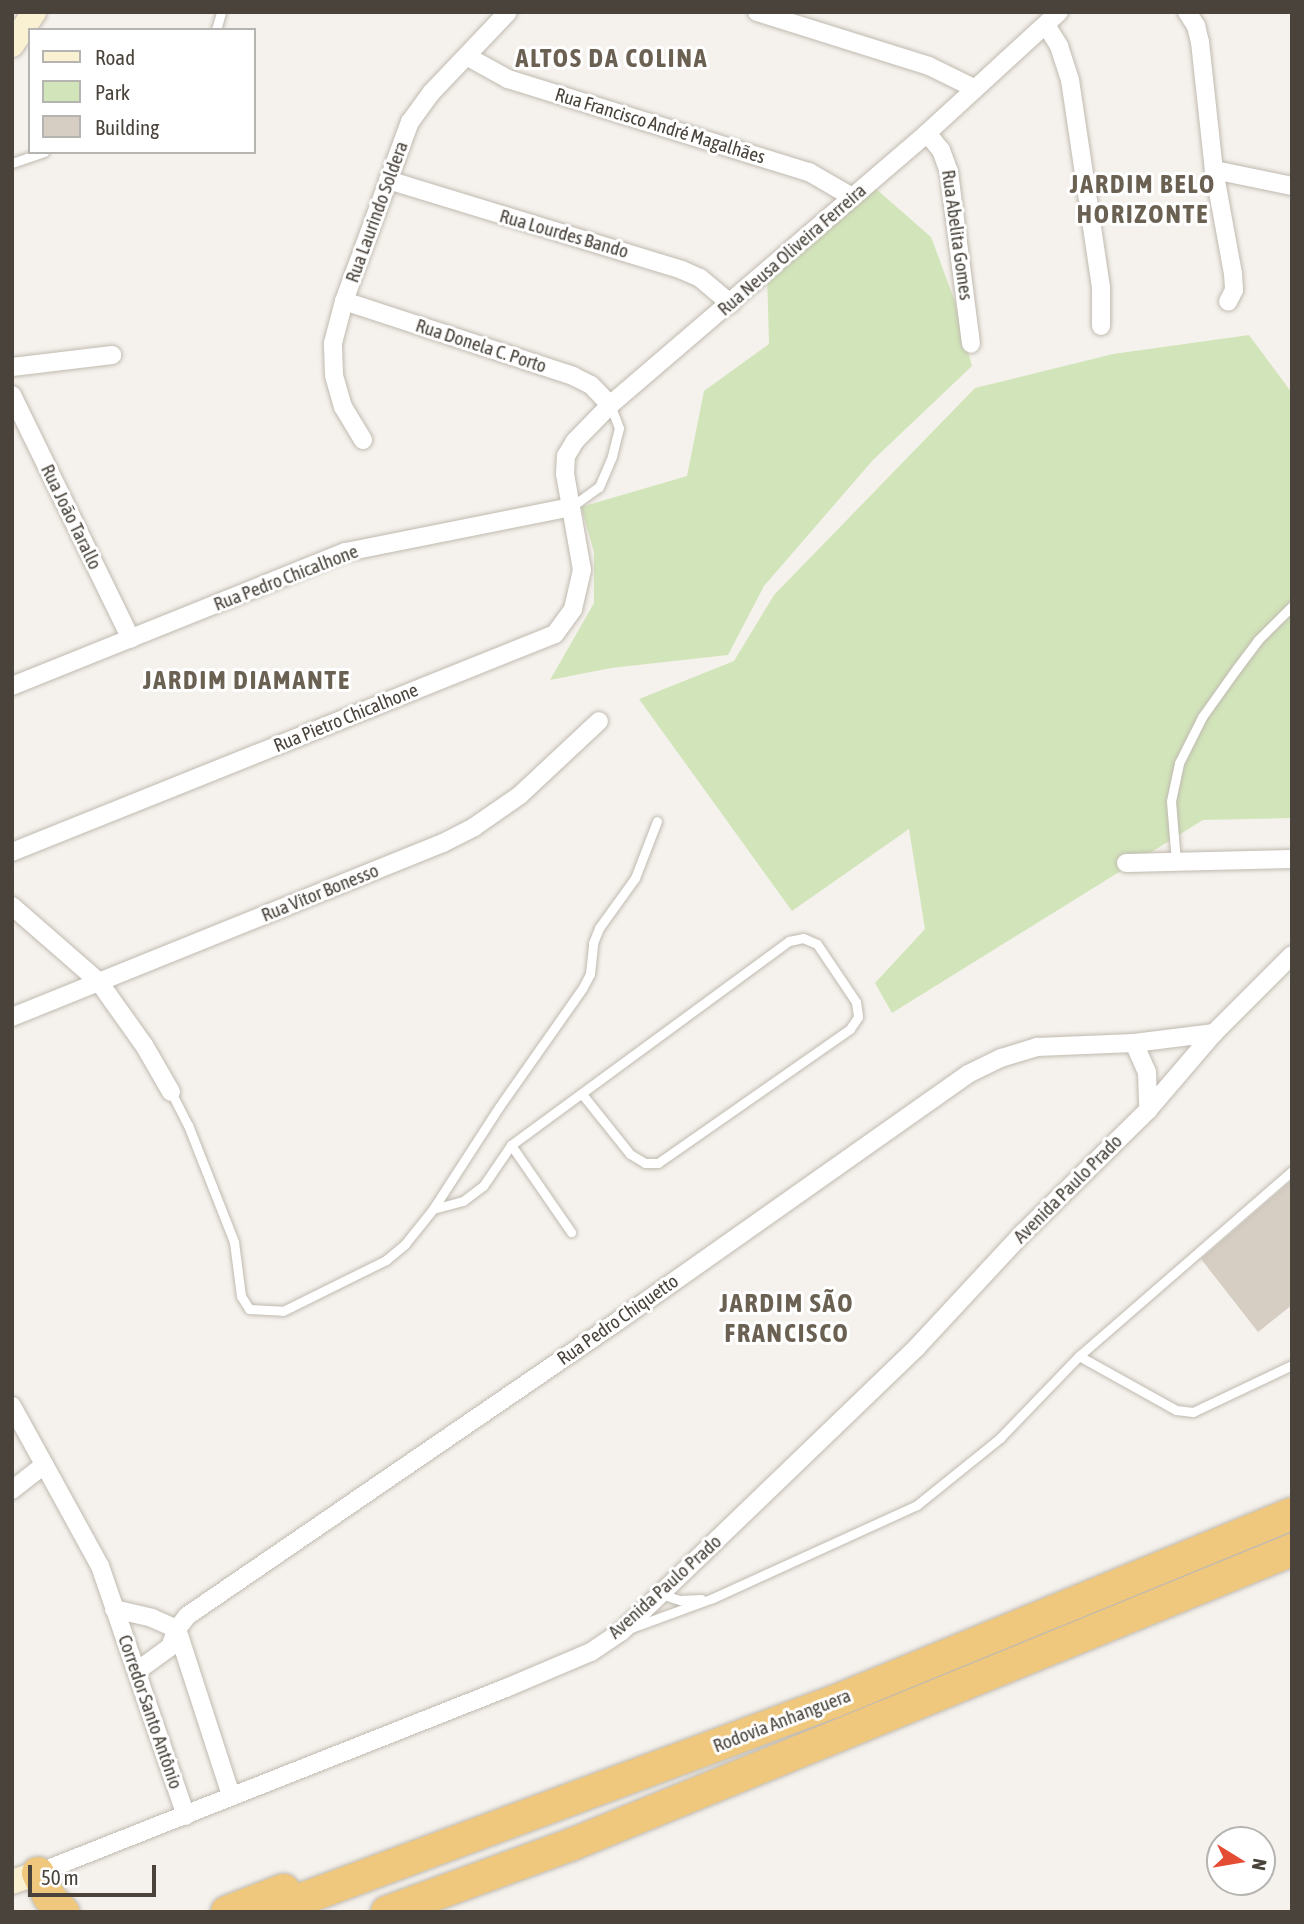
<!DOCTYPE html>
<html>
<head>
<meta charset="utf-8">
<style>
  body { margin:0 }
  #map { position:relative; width:1304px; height:1924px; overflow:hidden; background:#f5f2ed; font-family:"Asap Condensed",sans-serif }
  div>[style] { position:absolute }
  .green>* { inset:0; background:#d2e5ba }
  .building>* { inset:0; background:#d6cec3 }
  .roads { filter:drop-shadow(0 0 2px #c0bab0) drop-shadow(0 0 2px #c0bab0) }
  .lane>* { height:9px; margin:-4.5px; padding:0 4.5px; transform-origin:4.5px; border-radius:4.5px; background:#fff }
  .street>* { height:18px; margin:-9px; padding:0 9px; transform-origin:9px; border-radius:9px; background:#fff }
  .secondary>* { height:24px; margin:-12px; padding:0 12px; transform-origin:12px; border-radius:12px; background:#faf0d2 }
  .highway>* { height:32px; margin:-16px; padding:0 16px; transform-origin:16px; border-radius:16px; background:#f0c87d }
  span { translate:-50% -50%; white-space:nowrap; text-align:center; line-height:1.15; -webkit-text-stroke:6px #fff; paint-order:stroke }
  .street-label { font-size:19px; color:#49433b }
  .district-label { font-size:26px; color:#6b6153; font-weight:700; letter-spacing:2px }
  .frame { position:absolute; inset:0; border:14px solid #49433b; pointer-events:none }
  .legend { position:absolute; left:28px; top:28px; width:228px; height:126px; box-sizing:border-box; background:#fff; border:2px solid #b6b4b1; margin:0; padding:9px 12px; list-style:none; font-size:21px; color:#49433b }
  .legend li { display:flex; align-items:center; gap:14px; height:35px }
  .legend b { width:35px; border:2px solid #b6b4b1 }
  .north { position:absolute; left:1206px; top:1826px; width:70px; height:70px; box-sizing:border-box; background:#fff; border:2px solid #b6b4b1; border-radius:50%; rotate:101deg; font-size:19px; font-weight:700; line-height:28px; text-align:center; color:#49433b }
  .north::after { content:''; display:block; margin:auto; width:24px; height:32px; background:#e54c34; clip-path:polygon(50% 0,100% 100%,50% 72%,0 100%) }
  .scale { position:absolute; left:28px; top:1865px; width:128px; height:32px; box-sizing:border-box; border:4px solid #49433b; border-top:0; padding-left:9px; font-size:21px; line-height:24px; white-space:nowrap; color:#49433b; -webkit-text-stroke:5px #fff; paint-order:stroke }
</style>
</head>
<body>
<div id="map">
  <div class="green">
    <div style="clip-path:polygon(875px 188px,931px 237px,954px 299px,972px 366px,873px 460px,764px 586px,728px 655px,611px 668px,550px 680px,594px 603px,594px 552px,581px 507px,687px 476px,704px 391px,769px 344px,767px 272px)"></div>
    <div style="clip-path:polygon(1249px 335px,1292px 393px,1292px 818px,1203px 820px,892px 1013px,875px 983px,925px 929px,909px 829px,792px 911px,639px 699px,734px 661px,774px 595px,975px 388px,1113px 354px)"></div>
  </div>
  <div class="building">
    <div style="clip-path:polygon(1292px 1180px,1292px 1305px,1258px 1332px,1201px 1259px)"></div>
  </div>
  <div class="roads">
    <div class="lane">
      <div style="left:216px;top:30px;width:19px;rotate:-74deg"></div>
      <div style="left:12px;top:163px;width:34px;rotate:-19deg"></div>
      <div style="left:571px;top:507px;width:34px;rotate:-36deg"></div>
      <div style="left:599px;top:487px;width:34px;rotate:-67deg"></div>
      <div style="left:612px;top:456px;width:29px;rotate:-76deg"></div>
      <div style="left:619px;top:428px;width:25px;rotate:-111deg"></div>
      <div style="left:1176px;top:862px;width:61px;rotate:-94.7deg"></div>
      <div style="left:1171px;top:801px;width:39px;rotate:-78deg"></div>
      <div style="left:1179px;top:763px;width:51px;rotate:-63.4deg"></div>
      <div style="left:1202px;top:717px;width:60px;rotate:-54.5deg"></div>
      <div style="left:1237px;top:668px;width:35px;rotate:-53deg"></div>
      <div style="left:1258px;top:640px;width:48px;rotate:-45deg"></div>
      <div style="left:171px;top:1092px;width:37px;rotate:63deg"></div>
      <div style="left:188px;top:1125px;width:126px;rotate:68.5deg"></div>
      <div style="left:234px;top:1242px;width:54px;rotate:82.6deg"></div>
      <div style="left:241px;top:1296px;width:15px;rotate:58deg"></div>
      <div style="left:249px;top:1309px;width:34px;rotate:3deg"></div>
      <div style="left:283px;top:1311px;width:115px;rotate:-26.3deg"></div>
      <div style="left:386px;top:1260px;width:25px;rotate:-40deg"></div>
      <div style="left:405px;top:1244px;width:45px;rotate:-51.3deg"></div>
      <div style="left:433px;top:1209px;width:121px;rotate:-57.1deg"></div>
      <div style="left:499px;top:1107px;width:144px;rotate:-54.9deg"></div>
      <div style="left:582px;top:989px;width:17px;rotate:-62deg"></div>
      <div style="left:590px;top:974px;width:31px;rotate:-84deg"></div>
      <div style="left:593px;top:943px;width:16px;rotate:-68deg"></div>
      <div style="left:599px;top:928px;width:62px;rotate:-54.2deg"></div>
      <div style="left:635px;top:878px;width:61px;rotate:-68.9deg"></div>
      <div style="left:511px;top:1145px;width:106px;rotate:55.4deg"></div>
      <div style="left:433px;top:1209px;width:31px;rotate:-15deg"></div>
      <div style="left:463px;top:1201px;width:25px;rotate:-37deg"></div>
      <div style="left:483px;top:1186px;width:50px;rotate:-55.7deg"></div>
      <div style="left:511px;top:1145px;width:345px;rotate:-36.3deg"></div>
      <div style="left:789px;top:941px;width:14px;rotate:-12deg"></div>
      <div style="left:803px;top:938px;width:15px;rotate:23deg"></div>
      <div style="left:817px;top:944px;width:70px;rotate:56.1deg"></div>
      <div style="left:856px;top:1002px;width:15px;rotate:82deg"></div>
      <div style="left:858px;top:1017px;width:14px;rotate:124deg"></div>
      <div style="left:850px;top:1029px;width:234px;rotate:145.1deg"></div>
      <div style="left:658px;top:1163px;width:13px;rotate:180deg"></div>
      <div style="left:645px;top:1163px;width:17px;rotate:-149deg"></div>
      <div style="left:630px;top:1154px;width:77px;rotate:-128.7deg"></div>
      <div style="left:1079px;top:1356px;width:111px;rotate:29.1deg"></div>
      <div style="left:1176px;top:1410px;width:17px;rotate:7deg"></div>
      <div style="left:1193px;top:1412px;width:110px;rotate:-25.4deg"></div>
      <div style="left:661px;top:1594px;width:20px;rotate:18deg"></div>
      <div style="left:680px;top:1600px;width:21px;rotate:-3deg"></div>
      <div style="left:631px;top:1628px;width:87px;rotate:-20.1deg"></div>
      <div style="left:713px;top:1598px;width:224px;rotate:-24.5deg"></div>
      <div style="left:917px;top:1505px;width:107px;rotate:-38.9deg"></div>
      <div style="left:1000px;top:1438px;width:114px;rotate:-46.1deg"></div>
      <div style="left:1079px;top:1356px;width:282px;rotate:-41deg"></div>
    </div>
    <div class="street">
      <div style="left:757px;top:12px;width:180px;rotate:17.4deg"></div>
      <div style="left:929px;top:66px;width:50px;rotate:26.1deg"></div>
      <div style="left:1187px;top:12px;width:17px;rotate:57deg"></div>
      <div style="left:1196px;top:26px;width:16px;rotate:76deg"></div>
      <div style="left:1200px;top:42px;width:129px;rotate:83.8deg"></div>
      <div style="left:1214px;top:170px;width:106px;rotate:79.6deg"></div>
      <div style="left:1233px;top:274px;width:16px;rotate:86deg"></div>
      <div style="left:1234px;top:290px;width:13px;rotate:117deg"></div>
      <div style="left:1046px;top:25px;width:25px;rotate:58deg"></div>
      <div style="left:1059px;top:46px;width:36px;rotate:72deg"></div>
      <div style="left:1070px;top:80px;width:209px;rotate:81.5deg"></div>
      <div style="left:1101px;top:287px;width:39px;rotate:90deg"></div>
      <div style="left:468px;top:57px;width:46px;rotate:28.8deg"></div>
      <div style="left:508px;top:79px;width:315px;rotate:17.2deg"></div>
      <div style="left:809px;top:172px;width:50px;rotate:30.2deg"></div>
      <div style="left:927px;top:133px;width:22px;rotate:51deg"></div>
      <div style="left:941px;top:150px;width:23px;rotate:70deg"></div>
      <div style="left:949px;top:172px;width:173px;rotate:82.7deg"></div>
      <div style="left:1214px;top:170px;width:80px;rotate:11.6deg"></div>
      <div style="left:388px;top:180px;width:307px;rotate:17deg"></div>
      <div style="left:682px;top:270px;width:20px;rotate:24deg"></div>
      <div style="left:700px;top:278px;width:40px;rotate:40deg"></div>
      <div style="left:344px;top:301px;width:241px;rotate:18.1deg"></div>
      <div style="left:573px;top:376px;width:20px;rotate:27deg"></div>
      <div style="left:591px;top:385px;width:28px;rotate:46deg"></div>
      <div style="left:12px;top:367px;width:101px;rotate:-6.8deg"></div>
      <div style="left:12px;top:395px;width:271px;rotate:64deg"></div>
      <div style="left:363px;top:440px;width:39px;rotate:-121deg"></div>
      <div style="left:343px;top:407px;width:33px;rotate:-106deg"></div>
      <div style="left:334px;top:375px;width:32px;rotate:-92deg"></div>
      <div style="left:333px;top:343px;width:43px;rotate:-75.3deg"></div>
      <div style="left:344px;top:301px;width:191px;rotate:-69.8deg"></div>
      <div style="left:410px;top:122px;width:37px;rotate:-54deg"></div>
      <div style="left:432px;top:92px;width:110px;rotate:-46.5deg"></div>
      <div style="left:12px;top:686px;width:360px;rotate:-21.9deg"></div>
      <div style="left:346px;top:552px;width:229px;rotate:-11.3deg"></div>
      <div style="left:12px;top:852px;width:585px;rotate:-21.87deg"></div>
      <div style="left:555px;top:634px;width:31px;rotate:-54deg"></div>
      <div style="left:573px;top:609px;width:40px;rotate:-77deg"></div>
      <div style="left:582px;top:570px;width:97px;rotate:-100deg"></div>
      <div style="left:565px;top:474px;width:18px;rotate:-87deg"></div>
      <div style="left:566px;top:456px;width:17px;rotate:-59deg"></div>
      <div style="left:575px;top:441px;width:50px;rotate:-45.8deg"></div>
      <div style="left:610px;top:405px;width:418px;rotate:-40.6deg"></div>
      <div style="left:927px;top:133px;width:179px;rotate:-42.5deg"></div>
      <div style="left:1126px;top:863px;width:166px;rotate:-1.4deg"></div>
      <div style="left:12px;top:906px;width:116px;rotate:41.1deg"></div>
      <div style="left:99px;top:982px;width:77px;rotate:54.5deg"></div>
      <div style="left:144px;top:1045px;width:54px;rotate:60.1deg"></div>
      <div style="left:12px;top:1017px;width:465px;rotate:-22deg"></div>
      <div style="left:443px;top:843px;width:35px;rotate:-27deg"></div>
      <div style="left:474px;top:827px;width:56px;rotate:-34.8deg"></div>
      <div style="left:520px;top:795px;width:108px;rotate:-43.1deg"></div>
      <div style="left:1134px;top:1043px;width:32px;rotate:66deg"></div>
      <div style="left:1147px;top:1072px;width:38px;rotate:88deg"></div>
      <div style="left:12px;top:1406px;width:183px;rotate:61.2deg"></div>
      <div style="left:100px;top:1566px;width:264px;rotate:71deg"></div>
      <div style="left:12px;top:1490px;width:41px;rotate:-38deg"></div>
      <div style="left:114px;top:1609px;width:39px;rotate:13deg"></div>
      <div style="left:152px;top:1618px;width:27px;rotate:24deg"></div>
      <div style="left:177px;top:1629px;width:175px;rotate:72deg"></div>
      <div style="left:137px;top:1671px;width:41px;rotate:-36deg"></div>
      <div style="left:170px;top:1647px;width:19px;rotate:-69deg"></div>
      <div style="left:177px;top:1629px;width:16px;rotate:-52deg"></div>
      <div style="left:187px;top:1616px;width:522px;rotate:-34.39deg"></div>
      <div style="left:618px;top:1321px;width:428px;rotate:-35.2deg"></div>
      <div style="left:968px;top:1074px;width:37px;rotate:-26deg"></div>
      <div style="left:1001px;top:1058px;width:38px;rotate:-17deg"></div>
      <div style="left:1037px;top:1047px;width:97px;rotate:-2.4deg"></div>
      <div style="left:1134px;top:1043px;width:81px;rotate:-7.1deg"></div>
      <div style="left:38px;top:1873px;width:503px;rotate:-21.57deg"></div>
      <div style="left:506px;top:1688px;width:92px;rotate:-23deg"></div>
      <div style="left:591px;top:1652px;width:37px;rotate:-34deg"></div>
      <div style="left:622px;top:1631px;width:409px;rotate:-43.9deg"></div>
      <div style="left:917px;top:1347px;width:157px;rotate:-47.1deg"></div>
      <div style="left:1024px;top:1232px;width:174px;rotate:-44.5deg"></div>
      <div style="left:1148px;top:1110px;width:101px;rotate:-49.4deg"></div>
      <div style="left:1214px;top:1033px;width:110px;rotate:-45deg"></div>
    </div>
    <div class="secondary">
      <div style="left:12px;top:45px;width:40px;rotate:-56deg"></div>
      <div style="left:12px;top:1882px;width:28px;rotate:-19deg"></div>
    </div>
    <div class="highway">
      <div style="left:38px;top:1873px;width:26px;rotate:65deg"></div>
      <div style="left:49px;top:1897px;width:21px;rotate:47deg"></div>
      <div style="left:227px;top:1912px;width:61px;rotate:-21.1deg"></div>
      <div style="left:267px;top:1912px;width:604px;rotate:-20.36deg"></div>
      <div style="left:833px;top:1702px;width:496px;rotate:-22.3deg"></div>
      <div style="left:387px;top:1912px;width:198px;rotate:-20.1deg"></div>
      <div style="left:573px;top:1844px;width:777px;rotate:-22.24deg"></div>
    </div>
  </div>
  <div class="street-label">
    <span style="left:660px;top:126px;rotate:17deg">Rua Francisco André Magalhães</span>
    <span style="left:377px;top:212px;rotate:-70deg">Rua Laurindo Soldera</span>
    <span style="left:564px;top:234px;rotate:16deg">Rua Lourdes Bando</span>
    <span style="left:957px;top:235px;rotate:82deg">Rua Abelita Gomes</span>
    <span style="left:792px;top:250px;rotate:-41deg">Rua Neusa Oliveira Ferreira</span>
    <span style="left:481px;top:346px;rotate:18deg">Rua Donela C. Porto</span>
    <span style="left:71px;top:517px;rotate:64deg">Rua João Tarallo</span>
    <span style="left:286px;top:578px;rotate:-21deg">Rua Pedro Chicalhone</span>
    <span style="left:346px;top:718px;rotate:-22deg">Rua Pietro Chicalhone</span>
    <span style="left:320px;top:893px;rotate:-22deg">Rua Vitor Bonesso</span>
    <span style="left:1068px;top:1189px;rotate:-45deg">Avenida Paulo Prado</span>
    <span style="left:618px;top:1320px;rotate:-35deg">Rua Pedro Chiquetto</span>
    <span style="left:665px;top:1587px;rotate:-42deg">Avenida Paulo Prado</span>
    <span style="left:150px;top:1712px;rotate:71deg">Corredor Santo Antônio</span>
    <span style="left:782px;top:1721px;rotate:-21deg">Rodovia Anhanguera</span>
  </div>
  <div class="district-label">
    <span style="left:612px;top:59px">ALTOS DA COLINA</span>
    <span style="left:1143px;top:200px">JARDIM BELO<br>HORIZONTE</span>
    <span style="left:247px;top:681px">JARDIM DIAMANTE</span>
    <span style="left:787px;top:1319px">JARDIM SÃO<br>FRANCISCO</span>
  </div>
  <div class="frame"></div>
  <ul class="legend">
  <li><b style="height:9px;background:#faf0d2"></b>Road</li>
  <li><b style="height:19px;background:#d2e5ba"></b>Park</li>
  <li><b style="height:19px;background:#d6cec3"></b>Building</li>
  </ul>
  <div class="north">N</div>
  <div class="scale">50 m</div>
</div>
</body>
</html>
